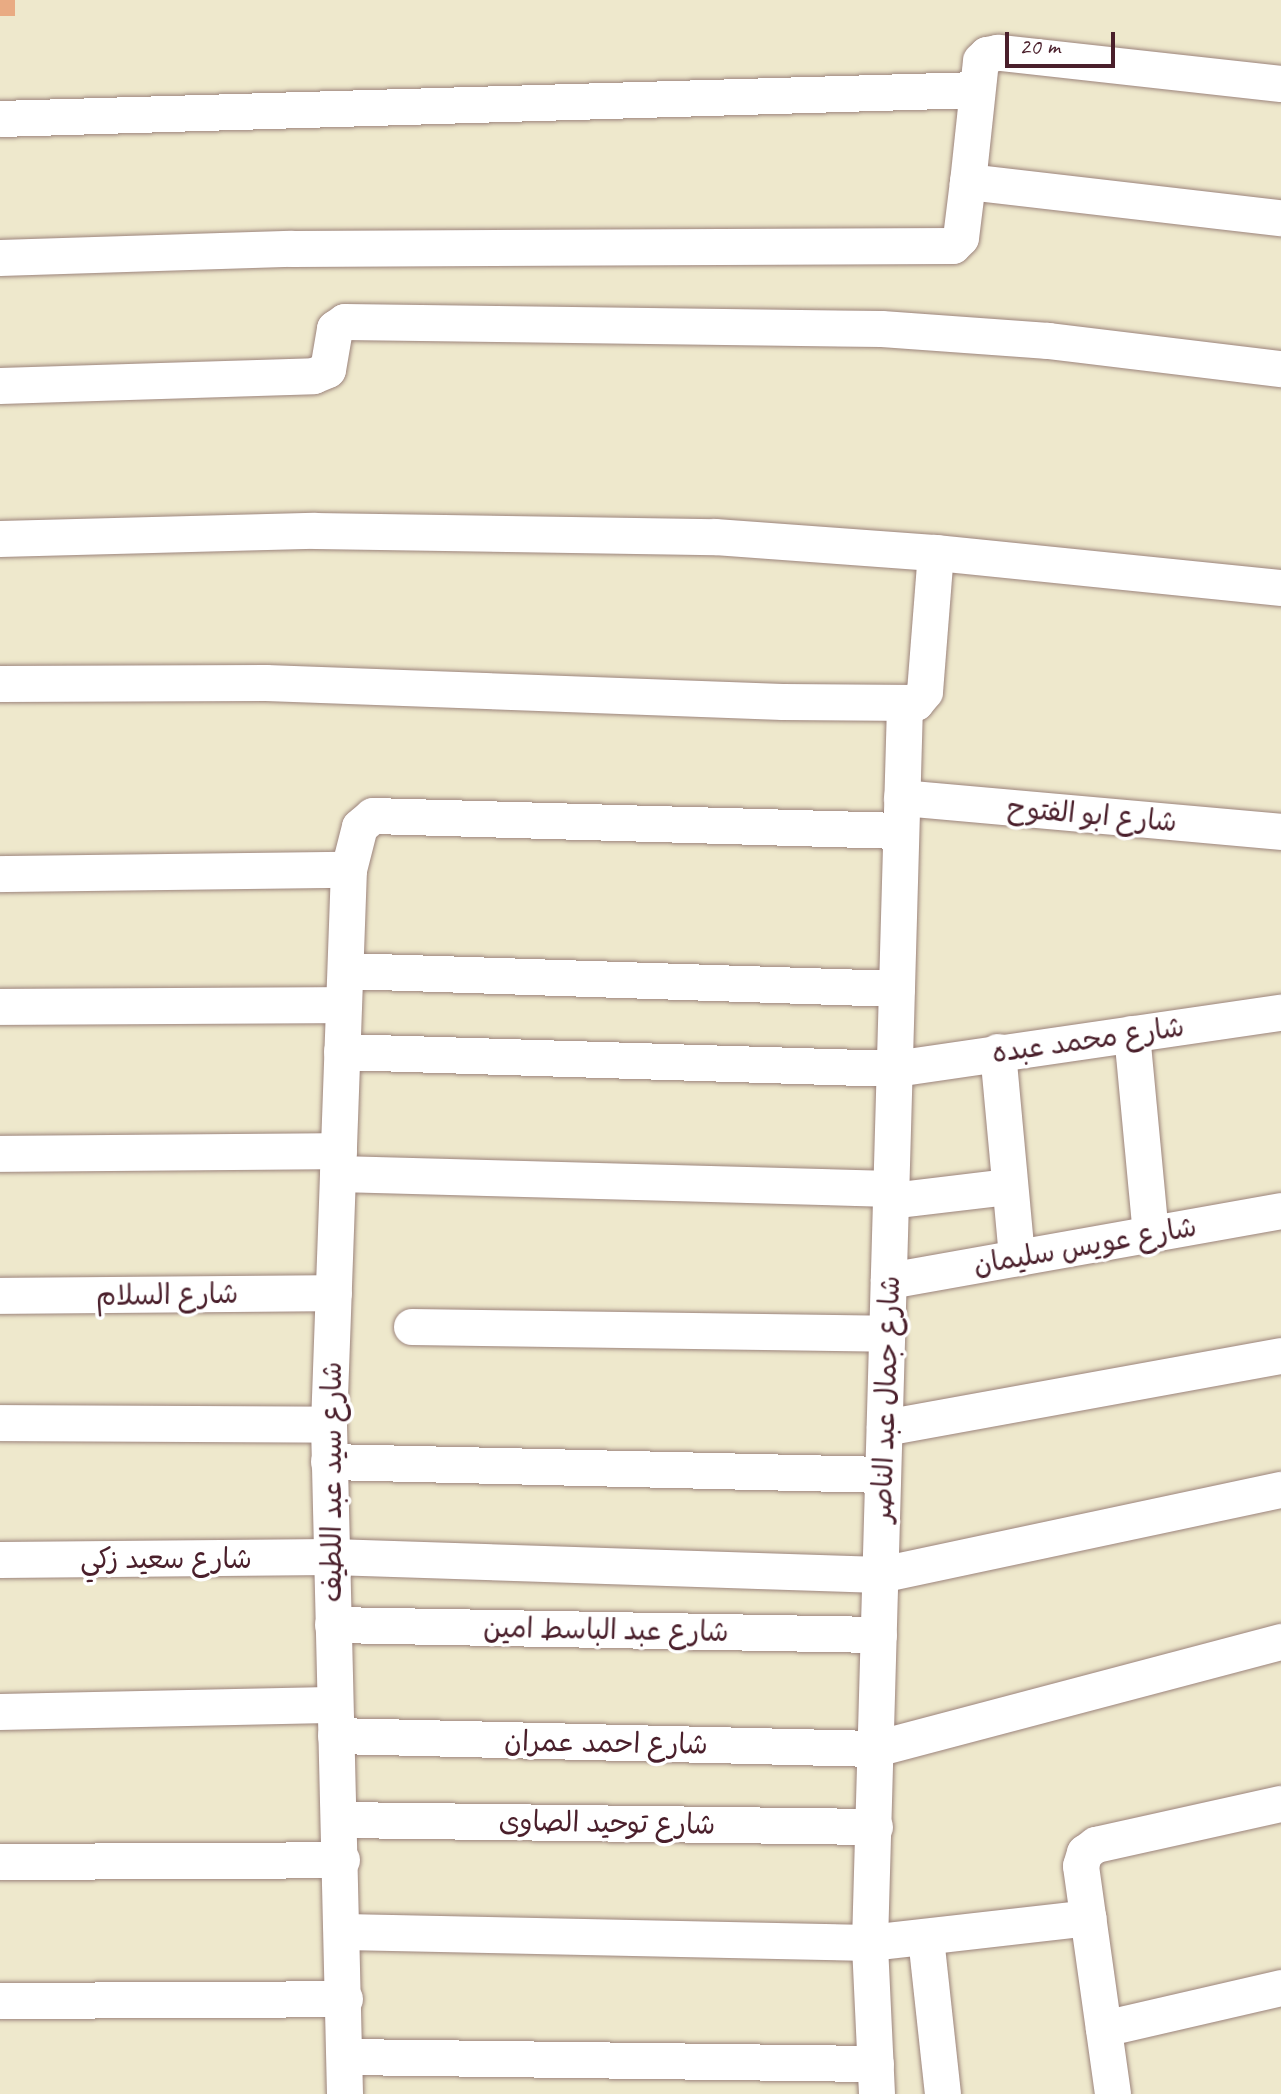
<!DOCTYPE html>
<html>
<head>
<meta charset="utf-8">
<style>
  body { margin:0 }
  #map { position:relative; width:1281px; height:2094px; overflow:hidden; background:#eee8cc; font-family:Caveat,"Playpen Sans Arabic",sans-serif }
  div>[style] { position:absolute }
  .building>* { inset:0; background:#e9ab83; transform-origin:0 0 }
  .roads { filter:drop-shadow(0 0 2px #9c847c) drop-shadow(0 0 2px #9c847c) }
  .minor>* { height:36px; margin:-18px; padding:0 18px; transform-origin:18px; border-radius:18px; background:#fff }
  span { translate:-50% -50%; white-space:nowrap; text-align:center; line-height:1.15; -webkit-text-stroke:7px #fff; paint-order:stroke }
  .street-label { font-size:28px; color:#4a1f2b }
  .scale { position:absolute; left:1005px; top:32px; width:110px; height:36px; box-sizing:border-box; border:4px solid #4a1f2b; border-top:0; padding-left:10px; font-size:24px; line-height:28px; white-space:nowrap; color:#4a1f2b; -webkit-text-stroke:6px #fff; paint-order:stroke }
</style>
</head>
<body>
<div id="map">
  <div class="building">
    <div style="left:0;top:0;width:15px;height:16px"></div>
  </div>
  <div class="roads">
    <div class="minor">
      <div style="left:1281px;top:84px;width:285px;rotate:-173.7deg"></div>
      <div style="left:998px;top:53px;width:11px;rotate:170deg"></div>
      <div style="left:987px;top:55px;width:8px;rotate:135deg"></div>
      <div style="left:981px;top:61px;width:122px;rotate:96.1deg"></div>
      <div style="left:968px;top:182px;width:315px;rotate:6.6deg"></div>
      <div style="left:0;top:119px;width:976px;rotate:-1.7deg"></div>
      <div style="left:0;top:258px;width:292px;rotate:-1.8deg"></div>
      <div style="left:292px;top:249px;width:661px;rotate:-0.26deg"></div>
      <div style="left:953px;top:246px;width:11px;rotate:-45deg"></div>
      <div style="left:961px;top:238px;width:56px;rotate:-82.9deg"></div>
      <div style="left:0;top:386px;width:314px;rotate:-1.8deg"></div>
      <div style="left:314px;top:376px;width:15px;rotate:-23deg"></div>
      <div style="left:328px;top:370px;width:42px;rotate:-80.3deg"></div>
      <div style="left:335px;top:329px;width:12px;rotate:-35deg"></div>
      <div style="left:345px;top:322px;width:537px;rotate:0.75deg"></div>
      <div style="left:882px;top:329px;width:167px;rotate:4.1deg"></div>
      <div style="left:1049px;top:341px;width:234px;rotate:6.9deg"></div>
      <div style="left:0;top:539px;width:315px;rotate:-1.5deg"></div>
      <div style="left:315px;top:531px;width:401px;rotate:0.9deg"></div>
      <div style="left:716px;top:537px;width:221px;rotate:4.2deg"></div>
      <div style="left:936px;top:553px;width:347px;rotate:5.8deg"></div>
      <div style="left:0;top:684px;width:266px;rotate:-0.2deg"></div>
      <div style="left:266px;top:683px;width:517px;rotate:2.1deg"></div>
      <div style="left:783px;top:702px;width:133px;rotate:0.4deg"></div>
      <div style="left:916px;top:703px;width:14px;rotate:-51deg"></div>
      <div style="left:925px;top:692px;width:139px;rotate:-85.5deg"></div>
      <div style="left:902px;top:798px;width:381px;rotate:5.1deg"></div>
      <div style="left:0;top:874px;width:349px;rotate:-0.7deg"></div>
      <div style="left:346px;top:971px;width:551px;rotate:1.87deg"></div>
      <div style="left:0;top:1007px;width:344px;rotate:-0.3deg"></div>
      <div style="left:1132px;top:1034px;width:201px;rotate:84.6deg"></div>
      <div style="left:342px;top:1052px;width:553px;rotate:1.76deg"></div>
      <div style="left:895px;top:1069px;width:390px;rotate:-8.3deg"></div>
      <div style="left:998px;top:1052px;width:207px;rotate:84.7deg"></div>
      <div style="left:0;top:1154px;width:339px;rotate:-0.5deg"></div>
      <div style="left:338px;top:1174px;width:554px;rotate:1.55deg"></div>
      <div style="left:891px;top:1201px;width:119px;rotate:-6.8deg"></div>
      <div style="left:889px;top:1281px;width:398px;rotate:-10.1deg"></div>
      <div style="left:0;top:1296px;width:334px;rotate:-0.5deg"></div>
      <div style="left:412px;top:1327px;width:475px;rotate:0.8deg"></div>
      <div style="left:0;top:1423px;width:329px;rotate:0.3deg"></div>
      <div style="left:885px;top:1428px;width:402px;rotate:-10.3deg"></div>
      <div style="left:329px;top:1462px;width:554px;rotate:1.34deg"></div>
      <div style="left:0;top:1560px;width:332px;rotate:-0.5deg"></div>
      <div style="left:332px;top:1557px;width:549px;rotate:1.88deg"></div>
      <div style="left:881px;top:1575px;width:409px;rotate:-12deg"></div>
      <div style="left:333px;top:1625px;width:546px;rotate:1.05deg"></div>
      <div style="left:0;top:1712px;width:335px;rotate:-1.2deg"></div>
      <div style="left:336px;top:1736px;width:540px;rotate:1.38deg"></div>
      <div style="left:876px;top:1749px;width:419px;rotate:-14.8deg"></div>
      <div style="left:340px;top:1820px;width:535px;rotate:0.75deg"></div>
      <div style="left:0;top:1862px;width:342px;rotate:-0.3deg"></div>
      <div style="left:344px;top:1932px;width:526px;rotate:1.2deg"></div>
      <div style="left:870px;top:1943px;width:220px;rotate:-6.5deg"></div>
      <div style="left:926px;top:1938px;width:157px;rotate:83.8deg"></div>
      <div style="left:0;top:2001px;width:345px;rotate:-0.3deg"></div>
      <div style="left:1104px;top:2029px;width:182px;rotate:-13deg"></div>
      <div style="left:345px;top:2057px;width:531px;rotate:0.76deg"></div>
      <div style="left:345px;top:2094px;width:669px;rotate:-91.37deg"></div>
      <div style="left:329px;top:1425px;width:555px;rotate:-87.94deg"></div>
      <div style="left:349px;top:870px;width:44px;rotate:-75.7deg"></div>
      <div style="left:360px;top:827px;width:17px;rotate:-40deg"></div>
      <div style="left:373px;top:816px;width:528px;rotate:1.63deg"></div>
      <div style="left:877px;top:2094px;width:151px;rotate:-92.7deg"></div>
      <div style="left:870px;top:1943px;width:1238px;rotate:-88.38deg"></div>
      <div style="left:1113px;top:2094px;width:230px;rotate:-98deg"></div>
      <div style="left:1081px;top:1866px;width:14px;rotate:-73deg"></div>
      <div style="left:1085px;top:1853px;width:14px;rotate:-36deg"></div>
      <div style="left:1096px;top:1845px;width:189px;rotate:-12.5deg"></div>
    </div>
  </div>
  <div class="street-label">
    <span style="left:1092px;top:815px;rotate:5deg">شارع ابو الفتوح</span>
    <span style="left:1088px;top:1040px;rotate:-8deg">شارع محمد عبده</span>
    <span style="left:1085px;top:1246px;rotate:-10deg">شارع عويس سليمان</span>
    <span style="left:167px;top:1295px;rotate:-1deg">شارع السلام</span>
    <span style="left:886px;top:1399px;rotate:-88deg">شارع جمال عبد الناصر</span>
    <span style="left:332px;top:1482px;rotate:-90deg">شارع سيد عبد اللطيف</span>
    <span style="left:166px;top:1559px">شارع سعيد زكي</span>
    <span style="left:606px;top:1630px;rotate:1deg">شارع عبد الباسط امين</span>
    <span style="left:606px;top:1743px;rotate:1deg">شارع احمد عمران</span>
    <span style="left:607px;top:1823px;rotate:1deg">شارع توحيد الصاوى</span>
  </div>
  <div class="scale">20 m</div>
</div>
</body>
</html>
